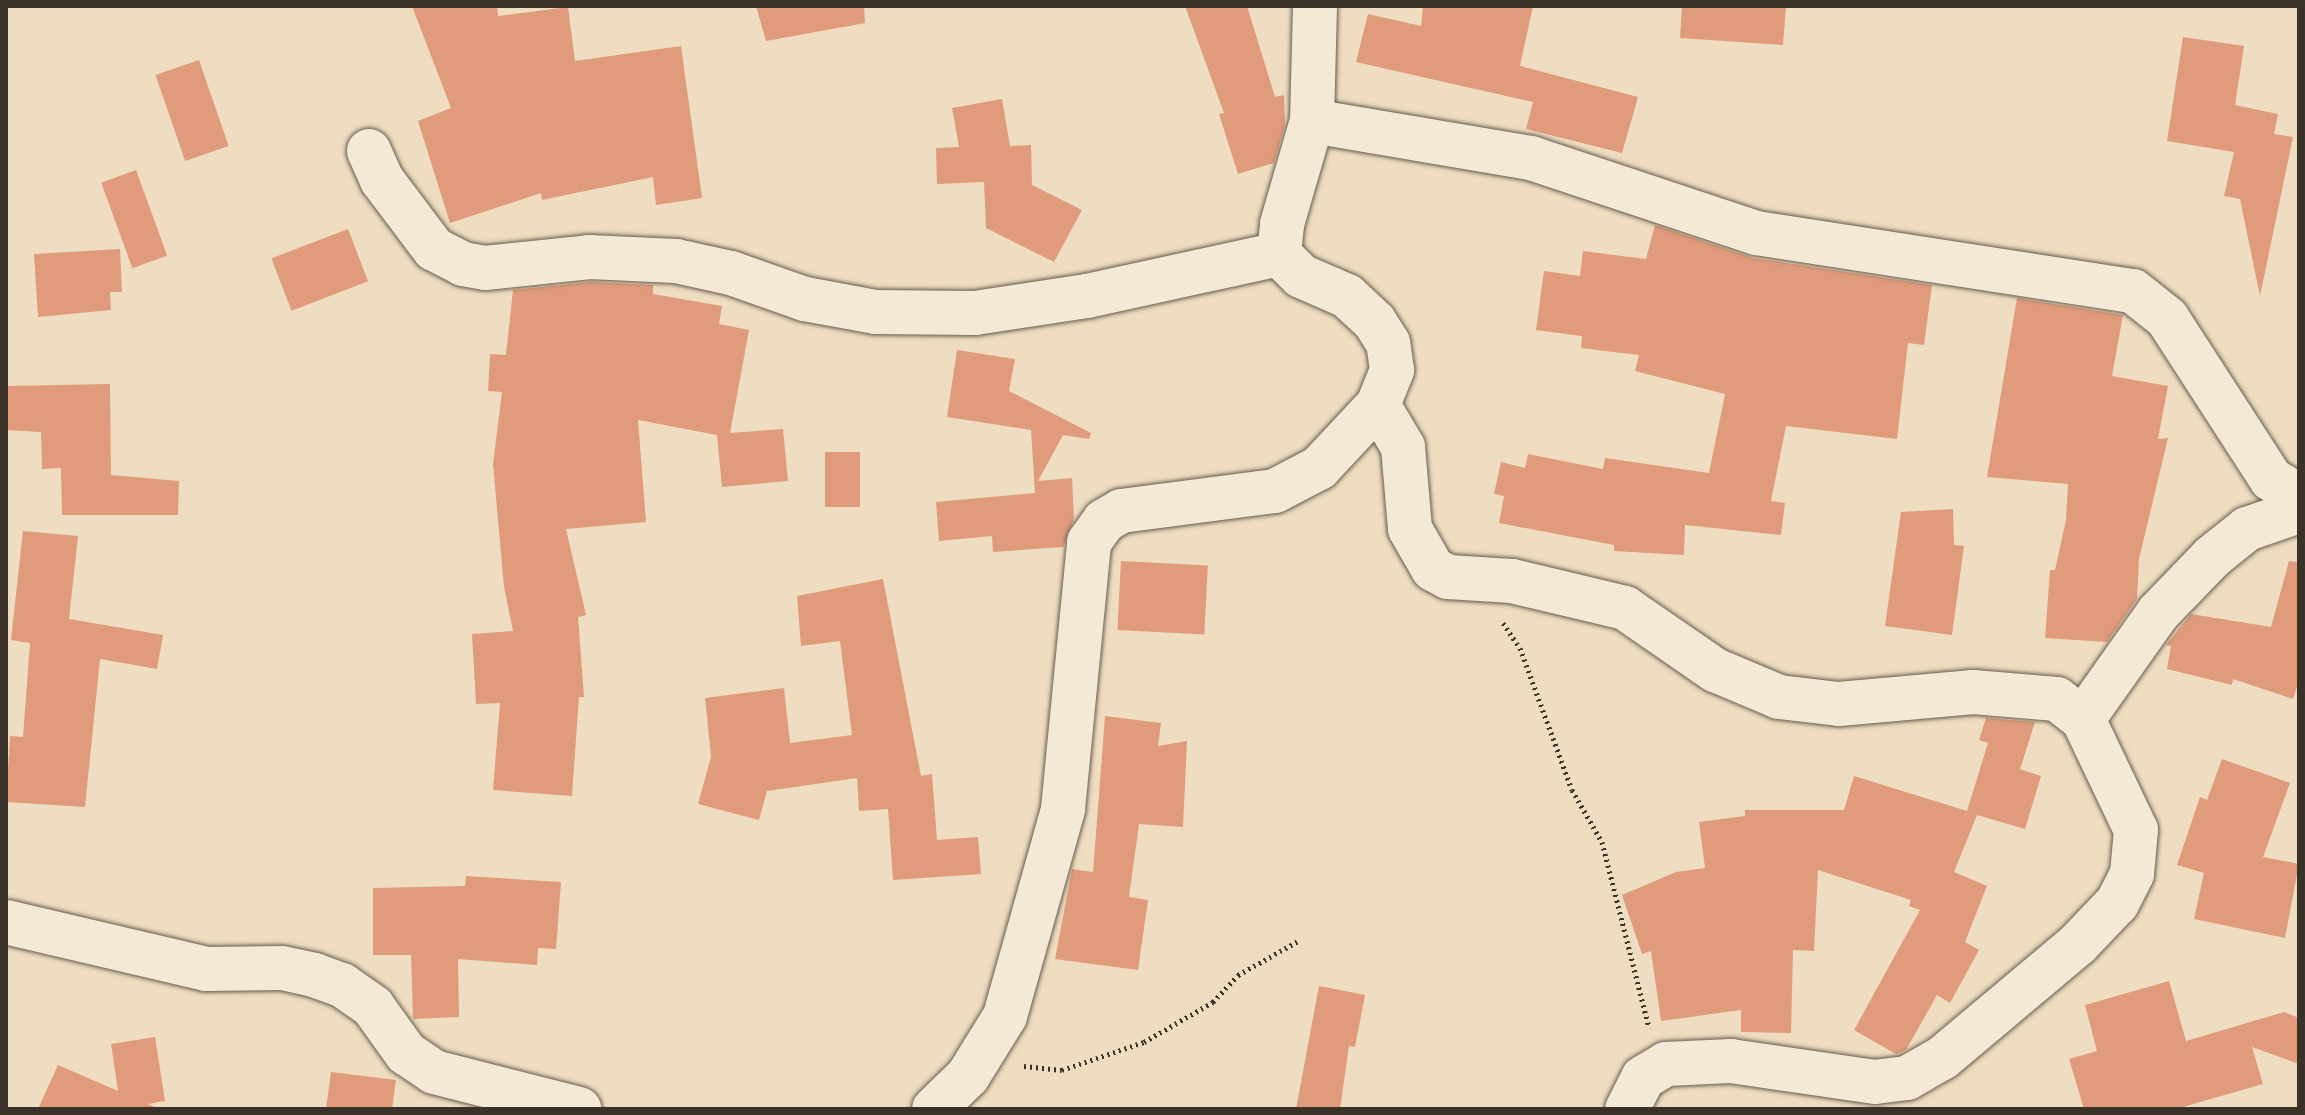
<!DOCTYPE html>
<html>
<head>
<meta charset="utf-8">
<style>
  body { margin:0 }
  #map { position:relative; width:2305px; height:1115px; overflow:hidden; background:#eeddc0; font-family:"Sorts Mill Goudy",serif }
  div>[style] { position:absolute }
  .building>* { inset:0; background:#e09b7c; transform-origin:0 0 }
  .path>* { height:5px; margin-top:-2.5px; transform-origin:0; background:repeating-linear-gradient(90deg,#3a3128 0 2px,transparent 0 6px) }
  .roads { filter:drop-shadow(0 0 2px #675c4e) drop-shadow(0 0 2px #675c4e) }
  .minor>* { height:44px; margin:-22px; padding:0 22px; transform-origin:22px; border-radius:22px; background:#f4e9d6 }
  span { translate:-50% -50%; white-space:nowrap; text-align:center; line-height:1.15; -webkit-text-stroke:6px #f4e9d6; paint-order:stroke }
  .frame { position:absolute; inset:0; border:8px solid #3a3128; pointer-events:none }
</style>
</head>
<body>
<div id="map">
  <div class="building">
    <div style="clip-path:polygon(412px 6px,497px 6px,498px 16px,568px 7px,575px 61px,681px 46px,702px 198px,656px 205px,653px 177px,542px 200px,541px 193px,450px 223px,418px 121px,451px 108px)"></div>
    <div style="clip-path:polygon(756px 6px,864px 6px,865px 23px,766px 41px)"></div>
    <div style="clip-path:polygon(1185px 6px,1247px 6px,1275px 97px,1284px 95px,1285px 125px,1274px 163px,1238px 174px,1219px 114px,1224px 113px)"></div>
    <div style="clip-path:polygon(1423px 6px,1533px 6px,1520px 66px,1638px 97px,1622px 153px,1526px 129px,1533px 102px,1356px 62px,1368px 14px,1421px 26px)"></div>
    <div style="clip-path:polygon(1682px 6px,1786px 6px,1783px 45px,1680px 38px)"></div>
    <div style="clip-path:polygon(2183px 37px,2244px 46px,2235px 105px,2278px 114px,2274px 134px,2293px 137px,2260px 296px,2240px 199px,2224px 196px,2234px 152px,2167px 141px)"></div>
    <div style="left:199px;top:60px;width:91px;height:46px;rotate:71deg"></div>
    <div style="clip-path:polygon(1002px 99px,1010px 146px,1031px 145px,1032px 185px,1082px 210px,1054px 262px,986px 228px,984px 182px,937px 184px,936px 148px,959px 147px,952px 108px)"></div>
    <div style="left:136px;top:170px;width:91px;height:37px;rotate:70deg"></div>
    <div style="clip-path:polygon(1655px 225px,1753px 258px,1932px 285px,1924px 345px,1908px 343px,1897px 439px,1786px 426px,1771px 501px,1785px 503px,1781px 535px,1685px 525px,1684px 555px,1614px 551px,1614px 545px,1499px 523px,1504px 496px,1494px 494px,1501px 462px,1525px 468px,1528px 454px,1603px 469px,1605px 458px,1709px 473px,1725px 394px,1635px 371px,1639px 355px,1581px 348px,1582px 336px,1536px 330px,1544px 271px,1580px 276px,1583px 251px,1646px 259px)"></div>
    <div style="left:348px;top:229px;width:56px;height:82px;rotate:69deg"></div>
    <div style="clip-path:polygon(120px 249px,122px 292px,110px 292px,111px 310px,38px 317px,34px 254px)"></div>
    <div style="clip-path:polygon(590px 282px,653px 285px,653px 294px,722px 306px,719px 324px,749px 330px,730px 433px,783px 429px,788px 481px,722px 487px,717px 435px,638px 420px,646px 522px,566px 529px,586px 615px,578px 617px,584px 697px,579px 697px,572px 796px,493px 790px,500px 703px,476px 704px,472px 634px,513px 631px,504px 587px,493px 464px,502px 392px,488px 391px,490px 354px,506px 355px,513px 290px)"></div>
    <div style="clip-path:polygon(2017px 298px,2123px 315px,2112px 376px,2168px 386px,2158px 439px,2168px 438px,2139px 559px,2137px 599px,2107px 642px,2045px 638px,2050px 570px,2055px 570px,2066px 520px,2068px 484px,1987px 477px)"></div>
    <div style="clip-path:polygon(957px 350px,1015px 359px,1009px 391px,1091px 433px,1089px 439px,1063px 435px,1038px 481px,1072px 478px,1074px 519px,1063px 547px,993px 552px,992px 536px,939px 541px,936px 502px,1035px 493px,1031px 430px,947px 417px)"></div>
    <div style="clip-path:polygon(110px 384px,111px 475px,179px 481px,178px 515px,62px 515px,61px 468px,42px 469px,41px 432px,6px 430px,6px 386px)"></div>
    <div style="left:825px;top:452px;width:35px;height:55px"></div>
    <div style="clip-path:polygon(1953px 509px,1954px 545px,1964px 546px,1952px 635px,1885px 626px,1901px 512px)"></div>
    <div style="clip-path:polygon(23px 531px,78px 536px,69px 619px,163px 635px,157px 669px,100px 659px,85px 807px,6px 802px,10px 736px,23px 737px,30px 643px,11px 640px)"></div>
    <div style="left:1121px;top:561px;width:87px;height:69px;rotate:3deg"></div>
    <div style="clip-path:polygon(2289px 561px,2299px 562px,2299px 681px,2293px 699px,2233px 679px,2232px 685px,2167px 669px,2171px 646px,2166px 645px,2191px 614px,2271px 627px)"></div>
    <div style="clip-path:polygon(883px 579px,921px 776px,932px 774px,937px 840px,978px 837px,981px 874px,893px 880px,888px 809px,859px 811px,857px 778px,767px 791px,759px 820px,698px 804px,711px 757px,705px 698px,784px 688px,790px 743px,852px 735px,840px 641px,801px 646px,797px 596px)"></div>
    <div style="clip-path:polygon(1105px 716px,1161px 723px,1158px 746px,1187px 741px,1183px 827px,1139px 824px,1129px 897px,1148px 900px,1138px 970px,1055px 959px,1072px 869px,1093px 872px)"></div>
    <div style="clip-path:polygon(1986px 718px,2035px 722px,2020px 769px,2041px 776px,2025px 829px,1977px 815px,1954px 872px,1987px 886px,1965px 942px,1979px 950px,1950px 1003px,1937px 995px,1906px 1050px,1896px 1054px,1854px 1030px,1920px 910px,1909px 906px,1911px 900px,1818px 870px,1814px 951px,1793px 950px,1791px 1033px,1741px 1032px,1741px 1010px,1661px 1021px,1651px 951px,1642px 954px,1622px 895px,1676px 872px,1705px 868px,1699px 822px,1745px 816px,1745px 810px,1844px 810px,1854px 776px,1967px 811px,1988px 743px,1979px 740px)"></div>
    <div style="clip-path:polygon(2222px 759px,2290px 783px,2263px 857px,2299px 864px,2285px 938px,2194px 919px,2204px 873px,2177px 865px,2200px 797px,2207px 800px)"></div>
    <div style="clip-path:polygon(466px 876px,561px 882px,556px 949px,538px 948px,537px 965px,458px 959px,459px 1017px,413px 1019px,411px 955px,373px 955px,373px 888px,465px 886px)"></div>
    <div style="clip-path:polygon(2169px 981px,2186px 1041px,2284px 1012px,2299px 1018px,2299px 1064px,2252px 1047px,2263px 1084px,2176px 1109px,2084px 1109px,2069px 1059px,2097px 1051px,2085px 1005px)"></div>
    <div style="clip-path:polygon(1319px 986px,1365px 995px,1355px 1047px,1349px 1046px,1340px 1109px,1296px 1109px)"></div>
    <div style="clip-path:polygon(155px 1037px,165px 1101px,148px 1104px,159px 1109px,38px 1109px,58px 1065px,118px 1091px,111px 1044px)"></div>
    <div style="clip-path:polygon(331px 1072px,396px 1080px,392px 1109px,326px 1109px)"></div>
  </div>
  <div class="path">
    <div style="left:1503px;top:623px;width:30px;rotate:56deg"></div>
    <div style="left:1520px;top:648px;width:151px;rotate:69.9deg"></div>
    <div style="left:1572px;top:790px;width:60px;rotate:60deg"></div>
    <div style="left:1602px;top:842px;width:192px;rotate:75.8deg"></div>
    <div style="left:1024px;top:1066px;width:38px;rotate:6deg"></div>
    <div style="left:1062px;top:1070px;width:87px;rotate:-18.9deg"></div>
    <div style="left:1144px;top:1042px;width:80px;rotate:-30.1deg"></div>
    <div style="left:1213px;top:1002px;width:37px;rotate:-47deg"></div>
    <div style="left:1238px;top:975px;width:69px;rotate:-29.5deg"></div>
  </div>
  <div class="roads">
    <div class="minor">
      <div style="left:1312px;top:121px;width:222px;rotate:9.6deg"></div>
      <div style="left:1531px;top:158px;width:238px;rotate:18.4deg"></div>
      <div style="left:1757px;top:233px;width:380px;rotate:8.8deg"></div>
      <div style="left:2133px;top:291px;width:43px;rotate:38.5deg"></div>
      <div style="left:2167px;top:318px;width:192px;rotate:57.1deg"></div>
      <div style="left:2271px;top:479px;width:33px;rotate:31deg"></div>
      <div style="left:369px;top:151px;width:32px;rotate:66deg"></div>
      <div style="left:382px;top:180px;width:86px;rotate:53deg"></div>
      <div style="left:434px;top:249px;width:33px;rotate:27deg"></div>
      <div style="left:463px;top:264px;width:22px;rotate:10deg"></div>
      <div style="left:485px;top:268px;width:105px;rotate:-6deg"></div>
      <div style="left:589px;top:257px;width:87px;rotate:2.6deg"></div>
      <div style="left:676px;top:261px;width:56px;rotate:12.3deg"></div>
      <div style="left:731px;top:273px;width:78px;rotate:19.4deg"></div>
      <div style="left:805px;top:299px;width:71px;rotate:10.5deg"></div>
      <div style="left:875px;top:312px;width:100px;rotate:0.6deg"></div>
      <div style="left:975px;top:313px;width:113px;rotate:-8.6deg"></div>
      <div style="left:1087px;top:296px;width:197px;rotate:-12.3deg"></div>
      <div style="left:1378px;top:405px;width:49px;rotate:59.2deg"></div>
      <div style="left:1403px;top:447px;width:82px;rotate:85.1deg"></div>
      <div style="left:1410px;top:529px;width:46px;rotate:60.1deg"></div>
      <div style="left:1433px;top:569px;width:17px;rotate:28deg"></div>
      <div style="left:1448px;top:577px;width:64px;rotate:3.6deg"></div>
      <div style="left:1512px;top:581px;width:116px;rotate:13.4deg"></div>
      <div style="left:1625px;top:608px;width:109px;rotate:34.6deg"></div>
      <div style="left:1715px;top:670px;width:69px;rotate:22.9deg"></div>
      <div style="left:1779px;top:697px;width:60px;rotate:6.7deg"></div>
      <div style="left:1839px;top:704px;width:135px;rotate:-5.1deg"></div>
      <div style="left:1973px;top:692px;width:84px;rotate:4.8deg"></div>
      <div style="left:2057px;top:699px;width:33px;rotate:38deg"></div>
      <div style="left:2083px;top:719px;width:123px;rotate:64.5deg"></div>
      <div style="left:2136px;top:830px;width:44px;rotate:95.2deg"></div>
      <div style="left:2132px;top:874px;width:33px;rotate:117deg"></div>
      <div style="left:2117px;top:903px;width:57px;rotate:133.6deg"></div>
      <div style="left:2078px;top:944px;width:177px;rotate:140deg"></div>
      <div style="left:1942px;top:1058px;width:40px;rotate:150.3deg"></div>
      <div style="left:1907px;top:1078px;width:32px;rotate:173deg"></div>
      <div style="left:1875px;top:1082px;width:146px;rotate:-171.7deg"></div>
      <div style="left:1731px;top:1061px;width:65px;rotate:177.4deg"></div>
      <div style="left:1666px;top:1064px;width:27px;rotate:149deg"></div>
      <div style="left:1643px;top:1078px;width:35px;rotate:117deg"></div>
      <div style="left:2083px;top:719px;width:130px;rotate:-54.7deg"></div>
      <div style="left:2158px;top:613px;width:78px;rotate:-46deg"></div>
      <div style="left:2212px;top:557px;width:45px;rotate:-38.7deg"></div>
      <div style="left:2247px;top:529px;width:55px;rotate:-19.1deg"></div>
      <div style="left:6px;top:922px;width:206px;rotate:13.2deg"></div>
      <div style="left:207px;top:969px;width:75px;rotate:-0.8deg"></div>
      <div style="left:282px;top:968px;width:33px;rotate:12deg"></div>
      <div style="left:314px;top:975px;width:30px;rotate:20deg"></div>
      <div style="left:342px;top:985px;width:38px;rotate:35deg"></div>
      <div style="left:373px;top:1007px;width:57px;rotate:54.3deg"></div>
      <div style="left:406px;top:1053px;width:34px;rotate:34deg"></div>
      <div style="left:434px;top:1072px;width:150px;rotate:14.3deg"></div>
      <div style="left:934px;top:1109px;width:47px;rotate:-44.1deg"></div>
      <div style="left:968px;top:1076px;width:70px;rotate:-58.3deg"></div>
      <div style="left:1005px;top:1016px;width:215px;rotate:-74.3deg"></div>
      <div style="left:1063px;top:809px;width:268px;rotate:-84.4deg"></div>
      <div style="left:1089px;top:542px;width:26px;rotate:-54deg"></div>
      <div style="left:1104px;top:521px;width:20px;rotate:-30deg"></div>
      <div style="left:1121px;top:511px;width:155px;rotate:-7.4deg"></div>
      <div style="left:1275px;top:491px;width:50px;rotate:-27.6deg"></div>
      <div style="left:1319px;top:468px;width:86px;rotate:-46.9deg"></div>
      <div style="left:1378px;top:405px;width:38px;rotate:-68deg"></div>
      <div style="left:1392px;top:370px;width:27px;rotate:-98deg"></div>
      <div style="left:1388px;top:343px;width:25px;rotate:-122deg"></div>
      <div style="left:1375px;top:322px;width:38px;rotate:-137deg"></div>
      <div style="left:1347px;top:296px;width:50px;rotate:-156.5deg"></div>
      <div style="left:1301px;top:276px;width:31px;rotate:-135deg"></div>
      <div style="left:1279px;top:254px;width:30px;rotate:-84deg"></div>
      <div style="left:1282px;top:224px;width:107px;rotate:-73.8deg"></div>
      <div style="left:1312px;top:121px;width:115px;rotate:-88.5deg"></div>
    </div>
  </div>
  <div class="frame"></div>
</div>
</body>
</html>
